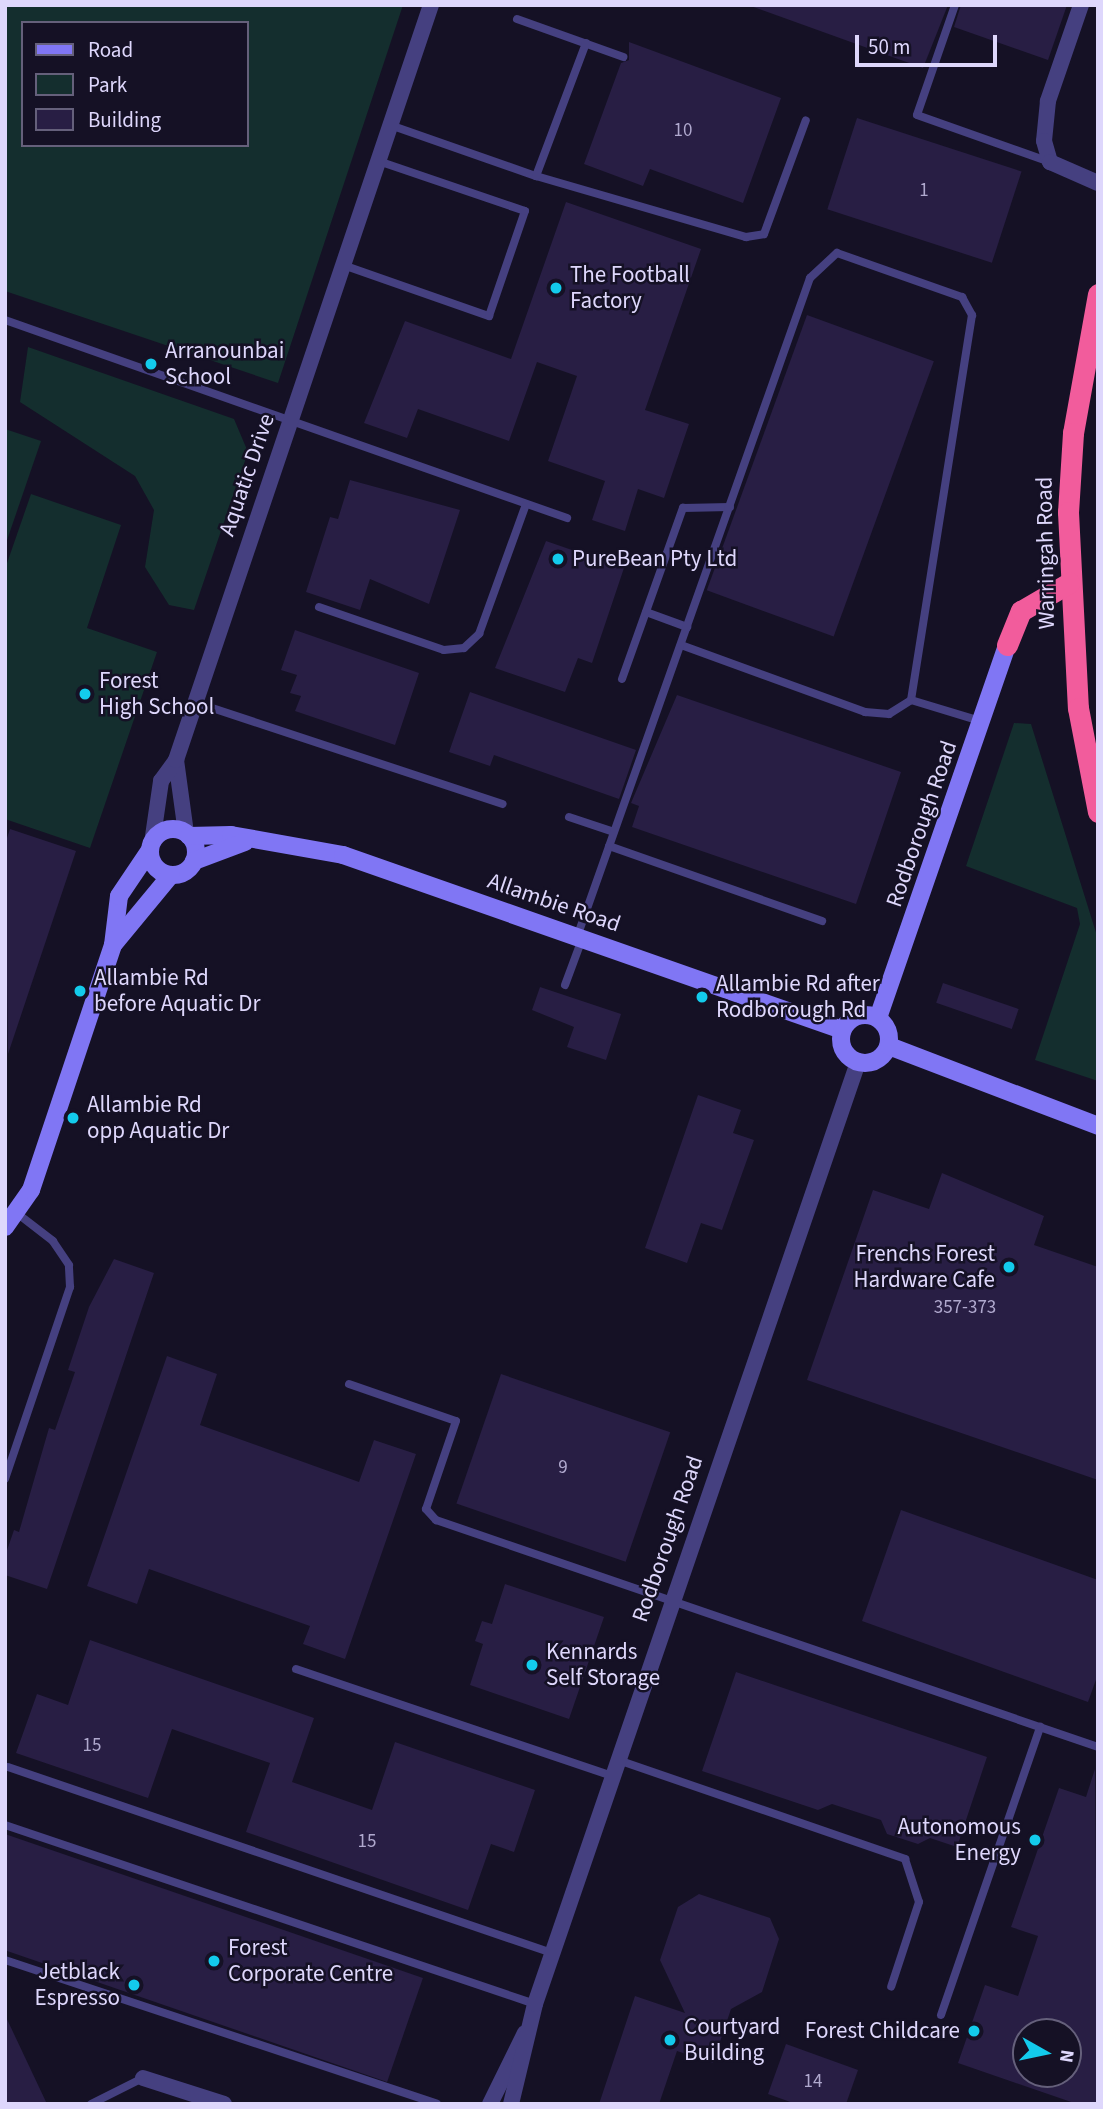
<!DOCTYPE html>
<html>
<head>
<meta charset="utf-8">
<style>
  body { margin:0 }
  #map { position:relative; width:1103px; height:2109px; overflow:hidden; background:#151125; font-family:"Source Sans 3",sans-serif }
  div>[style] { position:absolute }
  .green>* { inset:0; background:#142e2e }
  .building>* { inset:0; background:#281e44; transform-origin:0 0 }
  .lane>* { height:8px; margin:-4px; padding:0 4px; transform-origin:4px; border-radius:4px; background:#454080 }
  .street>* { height:16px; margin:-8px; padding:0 8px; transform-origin:8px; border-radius:8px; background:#454080 }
  .secondary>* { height:18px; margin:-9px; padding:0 9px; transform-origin:9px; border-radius:9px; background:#8076f4 }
  .secondary>.ring { margin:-9px; padding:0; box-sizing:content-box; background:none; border:18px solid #8076f4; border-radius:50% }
  .highway>* { height:21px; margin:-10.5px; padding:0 10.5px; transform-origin:10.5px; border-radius:10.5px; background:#f25c9c }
  .dots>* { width:19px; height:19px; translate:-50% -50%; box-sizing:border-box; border:4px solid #151125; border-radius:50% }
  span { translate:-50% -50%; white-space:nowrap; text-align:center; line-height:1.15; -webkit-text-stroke:5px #151125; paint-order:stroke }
  .number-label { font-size:19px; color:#b0a9ce }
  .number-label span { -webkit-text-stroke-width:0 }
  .poi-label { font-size:23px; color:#ded7fc }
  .left { translate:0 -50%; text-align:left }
  .right { translate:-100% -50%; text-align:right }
  .street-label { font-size:23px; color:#ded7fc }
  .frame { position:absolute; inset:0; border:7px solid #ded7fc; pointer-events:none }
  .legend { position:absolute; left:21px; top:21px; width:228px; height:126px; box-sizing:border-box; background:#151125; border:2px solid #65607b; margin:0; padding:9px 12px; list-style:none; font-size:21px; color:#ded7fc }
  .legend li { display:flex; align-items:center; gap:14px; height:35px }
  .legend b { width:35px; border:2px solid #65607b }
  .north { position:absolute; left:1012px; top:2018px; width:70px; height:70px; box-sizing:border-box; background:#151125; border:2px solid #65607b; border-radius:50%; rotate:99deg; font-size:19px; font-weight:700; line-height:28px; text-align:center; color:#ded7fc }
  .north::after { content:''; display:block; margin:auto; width:24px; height:32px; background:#13cbec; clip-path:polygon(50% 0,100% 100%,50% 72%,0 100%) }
  .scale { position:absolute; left:855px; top:35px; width:142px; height:32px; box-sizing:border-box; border:4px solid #ded7fc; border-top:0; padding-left:9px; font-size:21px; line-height:24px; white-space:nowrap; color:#ded7fc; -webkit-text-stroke:5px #151125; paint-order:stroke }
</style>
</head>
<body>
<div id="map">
  <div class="green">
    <div style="clip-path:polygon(evenodd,5px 5px,403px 5px,278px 383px,5px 291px,5px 5px,23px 23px,247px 23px,247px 145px,23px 145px,23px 23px)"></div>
    <div style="clip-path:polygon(28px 347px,234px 419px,248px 452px,194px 610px,169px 605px,145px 567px,154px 510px,135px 476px,20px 402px)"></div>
    <div style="clip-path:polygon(5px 429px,41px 441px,5px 546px)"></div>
    <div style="clip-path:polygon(31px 494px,121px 525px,87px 628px,157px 652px,90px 848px,5px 819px,5px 569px)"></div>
    <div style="clip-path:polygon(1014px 723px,1031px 724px,1098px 939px,1098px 1081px,1035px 1060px,1080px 924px,1077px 908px,966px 866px)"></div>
  </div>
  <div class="building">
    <div style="clip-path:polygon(748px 5px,948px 5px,923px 68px)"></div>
    <div style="clip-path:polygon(961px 5px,1067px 5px,1048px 60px,954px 27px)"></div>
    <div style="clip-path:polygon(629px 42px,781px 98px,743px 203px,650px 169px,643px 186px,584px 164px,621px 63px,629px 60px)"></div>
    <div style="left:857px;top:118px;width:173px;height:96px;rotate:18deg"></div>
    <div style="clip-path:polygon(566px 202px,701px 249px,645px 410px,689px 424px,664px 498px,638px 489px,625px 531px,592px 520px,605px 481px,548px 461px,577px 376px,537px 362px,509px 441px,418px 409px,407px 438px,364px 423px,405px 321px,511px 359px)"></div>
    <div style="left:807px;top:315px;width:135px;height:293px;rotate:20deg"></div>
    <div style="clip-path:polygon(350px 480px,460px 510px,429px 604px,370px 579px,360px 610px,306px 592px,330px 517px,338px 519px)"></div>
    <div style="clip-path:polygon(546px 541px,624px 568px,592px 663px,578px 658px,565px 692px,495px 668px)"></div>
    <div style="clip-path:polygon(295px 630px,419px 673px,395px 745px,295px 711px,301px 696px,290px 693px,297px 675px,281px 670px)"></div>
    <div style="clip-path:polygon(470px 692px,636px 750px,619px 799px,494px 755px,490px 766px,449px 752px)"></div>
    <div style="clip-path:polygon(677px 695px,901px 772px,856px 904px,632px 827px,639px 806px,631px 803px)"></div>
    <div style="clip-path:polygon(10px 829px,76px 851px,8px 1054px,5px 844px)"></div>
    <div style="left:943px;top:983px;width:80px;height:21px;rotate:19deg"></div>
    <div style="clip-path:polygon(540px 987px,621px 1014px,606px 1060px,567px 1047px,574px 1027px,532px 1010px)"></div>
    <div style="clip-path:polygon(698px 1095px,741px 1110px,733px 1133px,754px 1140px,722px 1230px,701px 1223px,687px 1263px,645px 1248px)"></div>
    <div style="clip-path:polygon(942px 1173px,1044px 1216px,1034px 1245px,1098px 1267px,1098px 1480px,807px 1380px,873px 1190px,929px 1209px)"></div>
    <div style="clip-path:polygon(114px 1259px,154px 1273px,47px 1589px,5px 1575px,5px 1556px,14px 1530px,19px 1532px,49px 1428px,55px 1430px,75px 1372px,68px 1370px,89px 1307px)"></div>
    <div style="clip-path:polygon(167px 1356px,217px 1374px,200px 1425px,359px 1482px,374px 1440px,416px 1454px,345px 1659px,303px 1644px,310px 1626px,149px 1569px,137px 1604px,87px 1586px)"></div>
    <div style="left:501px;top:1374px;width:179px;height:137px;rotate:19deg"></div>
    <div style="clip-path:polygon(901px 1510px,1098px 1580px,1098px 1674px,1088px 1702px,862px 1621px)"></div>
    <div style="clip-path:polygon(505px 1584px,604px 1617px,569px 1719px,470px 1685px,483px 1644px,475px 1641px,482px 1621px,492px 1624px)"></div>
    <div style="clip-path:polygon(90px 1640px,314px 1718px,292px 1782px,372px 1810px,395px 1742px,535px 1790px,514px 1852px,491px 1844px,468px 1910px,246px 1832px,270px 1763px,172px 1729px,148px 1798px,16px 1753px,37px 1694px,68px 1705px)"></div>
    <div style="clip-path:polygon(736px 1672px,987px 1757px,957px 1847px,930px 1838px,918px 1844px,887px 1834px,881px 1820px,832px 1804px,818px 1810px,702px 1771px)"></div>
    <div style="clip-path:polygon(evenodd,1095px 1769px,1098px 2104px,1077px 2104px,958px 2063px,985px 1985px,1018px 1996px,1038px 1936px,1011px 1927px,1059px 1788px,1086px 1797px,1095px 1769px,1026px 2032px,1068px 2032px,1068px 2074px,1026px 2074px,1026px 2032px)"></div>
    <div style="left:5px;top:1834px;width:442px;height:110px;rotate:19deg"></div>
    <div style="clip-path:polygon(699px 1894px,770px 1918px,779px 1939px,762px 1992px,731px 2009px,713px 2063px,677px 2051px,659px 2104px,599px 2104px,635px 1996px,685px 2013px,660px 1960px,678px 1907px)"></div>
    <div style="clip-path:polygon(5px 2015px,47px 2104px,5px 2104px)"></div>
    <div style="clip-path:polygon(786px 2044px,858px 2070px,846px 2104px,796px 2104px,768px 2094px)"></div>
  </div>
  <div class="lane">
    <div style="left:955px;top:5px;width:116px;rotate:109.1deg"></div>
    <div style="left:917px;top:115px;width:141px;rotate:19.5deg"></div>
    <div style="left:517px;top:19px;width:113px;rotate:19.7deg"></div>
    <div style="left:390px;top:125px;width:155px;rotate:19.3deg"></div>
    <div style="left:536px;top:176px;width:219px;rotate:16.2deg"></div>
    <div style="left:746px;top:237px;width:18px;rotate:-9deg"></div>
    <div style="left:764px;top:234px;width:121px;rotate:-69.8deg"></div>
    <div style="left:536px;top:176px;width:142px;rotate:-69.4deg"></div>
    <div style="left:343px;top:265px;width:155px;rotate:19.3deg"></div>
    <div style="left:489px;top:316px;width:111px;rotate:-71.1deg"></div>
    <div style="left:525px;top:211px;width:155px;rotate:-161.2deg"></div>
    <div style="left:5px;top:320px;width:596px;rotate:19.41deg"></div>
    <div style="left:319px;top:607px;width:132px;rotate:19deg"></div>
    <div style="left:444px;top:650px;width:20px;rotate:-6deg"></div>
    <div style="left:464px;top:648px;width:21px;rotate:-43deg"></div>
    <div style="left:479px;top:634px;width:138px;rotate:-70.1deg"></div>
    <div style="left:646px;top:612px;width:44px;rotate:20.1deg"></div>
    <div style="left:681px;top:645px;width:196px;rotate:20deg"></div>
    <div style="left:865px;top:712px;width:24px;rotate:5deg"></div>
    <div style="left:889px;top:714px;width:26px;rotate:-32deg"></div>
    <div style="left:622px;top:679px;width:182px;rotate:-70.4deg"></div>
    <div style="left:683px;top:508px;width:47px;rotate:-1.2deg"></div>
    <div style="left:194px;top:702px;width:325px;rotate:18.3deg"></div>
    <div style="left:569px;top:817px;width:47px;rotate:18.4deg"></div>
    <div style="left:609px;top:846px;width:226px;rotate:19.4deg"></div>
    <div style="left:577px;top:937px;width:699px;rotate:-70.53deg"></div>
    <div style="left:810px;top:278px;width:37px;rotate:-43deg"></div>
    <div style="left:837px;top:253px;width:133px;rotate:19.4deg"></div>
    <div style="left:962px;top:297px;width:21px;rotate:61deg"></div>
    <div style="left:972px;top:315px;width:390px;rotate:99deg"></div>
    <div style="left:911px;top:700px;width:72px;rotate:16.9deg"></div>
    <div style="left:565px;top:985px;width:49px;rotate:-69.7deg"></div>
    <div style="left:349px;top:1384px;width:113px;rotate:19.1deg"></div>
    <div style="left:456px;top:1421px;width:93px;rotate:108.8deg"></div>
    <div style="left:426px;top:1509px;width:15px;rotate:48deg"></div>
    <div style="left:436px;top:1520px;width:700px;rotate:18.93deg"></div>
    <div style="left:5px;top:1479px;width:203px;rotate:-71.3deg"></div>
    <div style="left:70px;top:1287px;width:22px;rotate:-93deg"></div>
    <div style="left:69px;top:1265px;width:29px;rotate:-124deg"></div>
    <div style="left:53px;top:1241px;width:44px;rotate:-142.4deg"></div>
    <div style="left:296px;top:1669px;width:335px;rotate:18.7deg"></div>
    <div style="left:618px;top:1760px;width:304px;rotate:19deg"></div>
    <div style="left:905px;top:1859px;width:45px;rotate:72deg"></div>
    <div style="left:919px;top:1902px;width:89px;rotate:108.2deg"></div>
    <div style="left:8px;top:1767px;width:575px;rotate:18.88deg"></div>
    <div style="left:5px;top:1825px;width:559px;rotate:18.66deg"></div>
    <div style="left:5px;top:1960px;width:455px;rotate:18.4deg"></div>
    <div style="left:941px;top:2015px;width:305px;rotate:-71deg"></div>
    <div style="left:91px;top:2104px;width:58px;rotate:-26.6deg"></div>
  </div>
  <div class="street">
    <div style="left:1081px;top:5px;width:102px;rotate:109deg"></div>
    <div style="left:1048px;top:101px;width:40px;rotate:95.7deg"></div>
    <div style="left:1044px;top:141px;width:22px;rotate:74deg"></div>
    <div style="left:1050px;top:162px;width:52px;rotate:23.6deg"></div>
    <div style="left:176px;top:760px;width:74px;rotate:82.2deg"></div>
    <div style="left:152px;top:843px;width:63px;rotate:-81.7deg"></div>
    <div style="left:161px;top:781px;width:26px;rotate:-54deg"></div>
    <div style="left:176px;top:760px;width:797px;rotate:-71.34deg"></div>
    <div style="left:143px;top:2078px;width:85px;rotate:17.8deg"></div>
    <div style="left:490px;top:2104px;width:79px;rotate:-63.8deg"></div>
    <div style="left:511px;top:2104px;width:103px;rotate:-76.5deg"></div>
    <div style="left:535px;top:2004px;width:996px;rotate:-71.07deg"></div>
  </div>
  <div class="secondary">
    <div class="ring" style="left:150px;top:829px;width:28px;height:28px"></div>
    <div style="left:189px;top:836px;width:42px;rotate:-1.4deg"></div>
    <div style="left:231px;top:835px;width:114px;rotate:10.1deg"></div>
    <div style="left:343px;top:855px;width:529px;rotate:19.33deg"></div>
    <div style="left:194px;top:861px;width:54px;rotate:-20.4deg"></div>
    <div style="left:113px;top:945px;width:49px;rotate:-83deg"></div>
    <div style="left:119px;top:896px;width:55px;rotate:-56deg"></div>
    <div class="ring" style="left:841px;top:1015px;width:30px;height:30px"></div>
    <div style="left:878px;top:1018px;width:395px;rotate:-70.9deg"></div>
    <div style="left:889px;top:1046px;width:224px;rotate:20.9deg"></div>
    <div style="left:5px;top:1227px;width:45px;rotate:-54.9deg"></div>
    <div style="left:31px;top:1190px;width:258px;rotate:-71.5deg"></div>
    <div style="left:113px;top:945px;width:91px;rotate:-50.4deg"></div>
  </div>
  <div class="highway">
    <div style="left:1098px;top:294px;width:141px;rotate:100.2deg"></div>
    <div style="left:1073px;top:433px;width:79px;rotate:93.6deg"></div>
    <div style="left:1068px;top:512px;width:196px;rotate:87.1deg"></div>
    <div style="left:1078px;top:708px;width:106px;rotate:79.1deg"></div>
    <div style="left:1007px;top:645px;width:37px;rotate:-68deg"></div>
    <div style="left:1021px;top:611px;width:56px;rotate:-30.3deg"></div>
  </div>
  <div class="dots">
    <div style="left:556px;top:288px;background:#13cbec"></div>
    <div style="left:151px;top:364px;background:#13cbec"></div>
    <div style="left:558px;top:559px;background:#13cbec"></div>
    <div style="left:85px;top:694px;background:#13cbec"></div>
    <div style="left:80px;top:991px;background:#13cbec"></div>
    <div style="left:702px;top:997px;background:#13cbec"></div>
    <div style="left:73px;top:1118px;background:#13cbec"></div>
    <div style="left:1009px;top:1267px;background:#13cbec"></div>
    <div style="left:532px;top:1665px;background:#13cbec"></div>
    <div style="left:1035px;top:1840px;background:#13cbec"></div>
    <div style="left:214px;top:1961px;background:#13cbec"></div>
    <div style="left:134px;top:1985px;background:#13cbec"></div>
    <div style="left:974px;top:2031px;background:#13cbec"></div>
    <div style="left:670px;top:2040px;background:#13cbec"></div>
  </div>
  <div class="number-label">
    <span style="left:683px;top:131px">10</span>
    <span style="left:924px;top:191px">1</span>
    <span style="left:965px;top:1308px">357-373</span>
    <span style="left:563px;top:1468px">9</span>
    <span style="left:92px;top:1746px">15</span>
    <span style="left:367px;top:1842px">15</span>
    <span style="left:813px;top:2082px">14</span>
  </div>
  <div class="poi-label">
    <span class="left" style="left:570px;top:288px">The Football<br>Factory</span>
    <span class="left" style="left:165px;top:364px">Arranounbai<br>School</span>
    <span class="left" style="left:572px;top:559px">PureBean Pty Ltd</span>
    <span class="left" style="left:99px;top:694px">Forest<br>High School</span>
    <span class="left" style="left:94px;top:991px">Allambie Rd<br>before Aquatic Dr</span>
    <span class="left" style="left:716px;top:997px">Allambie Rd after<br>Rodborough Rd</span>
    <span class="left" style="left:87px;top:1118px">Allambie Rd<br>opp Aquatic Dr</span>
    <span class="right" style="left:995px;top:1267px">Frenchs Forest<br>Hardware Cafe</span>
    <span class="left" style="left:546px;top:1665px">Kennards<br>Self Storage</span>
    <span class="right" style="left:1021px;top:1840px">Autonomous<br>Energy</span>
    <span class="left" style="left:228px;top:1961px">Forest<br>Corporate Centre</span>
    <span class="right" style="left:120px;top:1985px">Jetblack<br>Espresso</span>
    <span class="left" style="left:684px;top:2040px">Courtyard<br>Building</span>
    <span class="right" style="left:960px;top:2031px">Forest Childcare</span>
  </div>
  <div class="street-label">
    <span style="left:247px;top:475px;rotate:-71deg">Aquatic Drive</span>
    <span style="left:1046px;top:553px;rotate:-91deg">Warringah Road</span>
    <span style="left:922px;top:824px;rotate:-71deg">Rodborough Road</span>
    <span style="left:554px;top:903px;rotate:19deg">Allambie Road</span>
    <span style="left:668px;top:1539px;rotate:-71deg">Rodborough Road</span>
  </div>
  <div class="frame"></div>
  <ul class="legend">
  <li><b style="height:9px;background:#8076f4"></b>Road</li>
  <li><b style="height:19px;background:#142e2e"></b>Park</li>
  <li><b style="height:19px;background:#281e44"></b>Building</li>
  </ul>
  <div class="north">N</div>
  <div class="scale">50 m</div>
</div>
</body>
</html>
